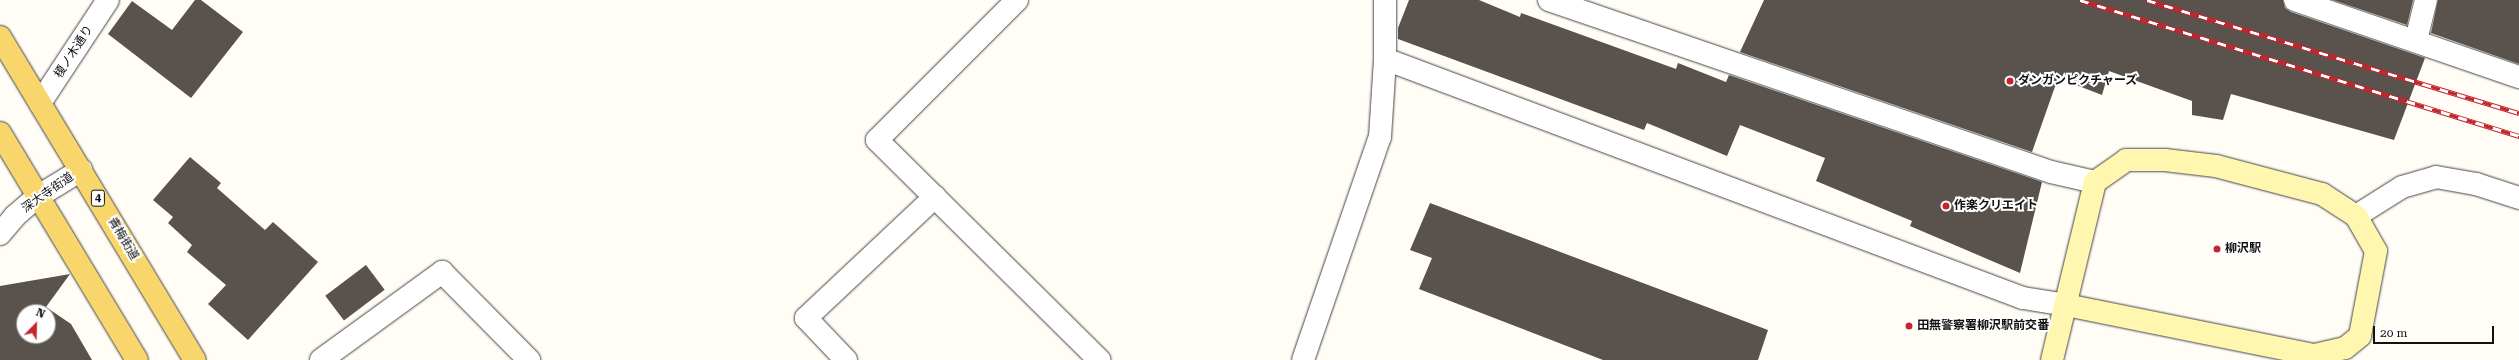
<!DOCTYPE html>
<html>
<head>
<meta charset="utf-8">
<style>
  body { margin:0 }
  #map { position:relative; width:2519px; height:360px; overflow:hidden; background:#fffdf5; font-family:"Roboto Serif","Noto Sans JP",serif }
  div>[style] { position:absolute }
  .building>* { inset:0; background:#5a524d; transform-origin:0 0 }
  .roads { filter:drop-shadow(0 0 1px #444) drop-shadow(0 0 1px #444) }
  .lane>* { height:22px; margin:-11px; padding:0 11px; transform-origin:11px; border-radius:11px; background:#fff }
  .street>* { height:22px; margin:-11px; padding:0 11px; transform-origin:11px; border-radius:11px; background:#fff }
  .secondary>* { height:22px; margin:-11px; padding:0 11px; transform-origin:11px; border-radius:11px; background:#fff6b0 }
  .primary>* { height:22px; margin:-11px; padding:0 11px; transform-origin:11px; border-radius:11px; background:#f9d66b }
  .rail>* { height:4.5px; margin-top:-2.25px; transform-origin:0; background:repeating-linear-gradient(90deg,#fff 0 9px,#c4262e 0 18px); box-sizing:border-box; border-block:1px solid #c4262e }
  .dots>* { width:11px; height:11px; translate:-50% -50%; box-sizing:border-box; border:2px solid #fff; border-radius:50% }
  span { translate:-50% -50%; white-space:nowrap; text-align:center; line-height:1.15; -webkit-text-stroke:4px #fff; paint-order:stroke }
  .shield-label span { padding:1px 3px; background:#fff; border:1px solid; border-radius:3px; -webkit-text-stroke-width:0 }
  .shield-label { font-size:11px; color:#111; font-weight:700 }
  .street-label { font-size:12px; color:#111 }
  .poi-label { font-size:12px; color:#111; font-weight:700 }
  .left { translate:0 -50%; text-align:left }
  .north { position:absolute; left:16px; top:304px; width:40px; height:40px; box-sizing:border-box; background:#fff; border:1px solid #a0a0a0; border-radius:50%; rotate:23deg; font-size:11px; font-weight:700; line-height:16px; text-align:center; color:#111 }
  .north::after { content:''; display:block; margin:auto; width:14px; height:18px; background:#c4262e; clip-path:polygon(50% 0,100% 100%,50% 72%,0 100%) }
  .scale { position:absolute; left:2373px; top:326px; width:121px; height:18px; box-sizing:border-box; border:2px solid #111; border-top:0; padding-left:5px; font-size:12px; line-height:14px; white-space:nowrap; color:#111; -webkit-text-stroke:3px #fff; paint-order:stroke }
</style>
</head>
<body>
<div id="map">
  <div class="building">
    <div style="clip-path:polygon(195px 0,201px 0,243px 32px,191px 98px,108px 34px,132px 1px,172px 30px)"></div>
    <div style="clip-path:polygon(1409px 0,1479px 0,1520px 17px,1521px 13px,1676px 69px,1678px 63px,1726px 82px,1729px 75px,2042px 182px,2020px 273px,1910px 226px,1912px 221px,1816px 181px,1825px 158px,1740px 125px,1727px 156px,1647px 123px,1644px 130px,1398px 39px,1398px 28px)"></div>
    <div style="clip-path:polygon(1764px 0,2283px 0,2285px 8px,2291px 12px,2425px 58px,2394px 140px,2231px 94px,2223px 120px,2192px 115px,2192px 101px,2109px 71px,2102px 95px,2058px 78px,2032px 152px,1740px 52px)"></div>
    <div style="clip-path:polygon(2333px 0,2413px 0,2407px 25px)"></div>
    <div style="clip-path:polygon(2438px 0,2519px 0,2519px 64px,2431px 33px)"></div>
    <div style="clip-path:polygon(190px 157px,221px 183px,217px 188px,265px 230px,273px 222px,318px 262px,248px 340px,208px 304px,226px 285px,187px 252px,192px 245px,168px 223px,173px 217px,153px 200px)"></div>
    <div style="clip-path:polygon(1430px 203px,1768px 330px,1758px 360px,1603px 360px,1419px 289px,1432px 258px,1410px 250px)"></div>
    <div style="left:366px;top:265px;width:31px;height:51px;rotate:53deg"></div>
    <div style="clip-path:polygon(evenodd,70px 274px,46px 307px,71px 324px,92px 360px,0 360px,0 286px,70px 274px,24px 312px,48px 312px,48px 336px,24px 336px,24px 312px)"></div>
  </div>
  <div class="roads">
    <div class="lane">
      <div style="left:1549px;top:0;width:531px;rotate:18.91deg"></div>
      <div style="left:2051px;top:172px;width:45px;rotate:12.8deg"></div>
      <div style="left:2295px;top:0;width:237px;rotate:19deg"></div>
    </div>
    <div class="street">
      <div style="left:1017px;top:0;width:198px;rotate:135deg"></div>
      <div style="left:877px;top:140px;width:313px;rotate:44.7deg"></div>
      <div style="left:2416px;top:40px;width:41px;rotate:-76deg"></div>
      <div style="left:1385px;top:59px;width:681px;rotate:20.54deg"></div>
      <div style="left:2023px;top:298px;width:45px;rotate:9deg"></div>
      <div style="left:40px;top:103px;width:123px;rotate:-56.6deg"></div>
      <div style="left:2356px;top:216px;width:54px;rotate:-32.2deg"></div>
      <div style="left:2402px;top:187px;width:35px;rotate:-16deg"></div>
      <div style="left:2436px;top:177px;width:41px;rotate:9.9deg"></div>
      <div style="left:2476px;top:184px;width:45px;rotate:18deg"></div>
      <div style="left:0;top:234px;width:23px;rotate:-50deg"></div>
      <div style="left:15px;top:216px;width:29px;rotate:-41deg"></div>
      <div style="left:37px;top:197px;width:52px;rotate:-31.5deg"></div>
      <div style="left:321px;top:360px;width:150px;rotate:-36deg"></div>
      <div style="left:442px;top:272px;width:124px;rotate:45.3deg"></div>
      <div style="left:846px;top:360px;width:58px;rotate:-133.6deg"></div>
      <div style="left:806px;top:318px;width:177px;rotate:-43.2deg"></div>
      <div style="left:1303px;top:360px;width:236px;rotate:-71deg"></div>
      <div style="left:1380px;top:137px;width:78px;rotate:-86.3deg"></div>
      <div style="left:1385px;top:59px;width:59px;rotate:-90deg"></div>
    </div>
    <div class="secondary">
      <div style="left:2052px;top:360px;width:183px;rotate:-76.4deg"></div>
      <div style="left:2095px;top:182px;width:38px;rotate:-35deg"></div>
      <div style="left:2126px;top:160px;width:39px"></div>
      <div style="left:2165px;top:160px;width:51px;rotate:6.7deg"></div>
      <div style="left:2216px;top:166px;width:110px;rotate:14.8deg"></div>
      <div style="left:2322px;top:194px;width:40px;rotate:32.9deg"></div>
      <div style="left:2356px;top:216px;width:40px;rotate:60.3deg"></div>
      <div style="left:2376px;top:251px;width:86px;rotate:100.7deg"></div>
      <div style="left:2360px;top:336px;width:19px;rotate:141deg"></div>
      <div style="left:2345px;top:348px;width:32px;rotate:167deg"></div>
      <div style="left:2314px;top:355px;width:252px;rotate:-168.6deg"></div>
    </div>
    <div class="primary">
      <div style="left:0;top:37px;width:377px;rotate:58.9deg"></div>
      <div style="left:0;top:133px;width:265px;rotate:58.9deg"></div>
    </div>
  </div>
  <div class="rail">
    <div style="left:2080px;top:0;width:460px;rotate:17.2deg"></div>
    <div style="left:2147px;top:0;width:389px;rotate:16.9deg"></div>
  </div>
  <div class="dots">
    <div style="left:2010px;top:81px;background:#c4262e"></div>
    <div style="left:1946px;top:206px;background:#c4262e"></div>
    <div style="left:2217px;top:249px;background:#c4262e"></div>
    <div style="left:1909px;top:326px;background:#c4262e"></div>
  </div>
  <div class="shield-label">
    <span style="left:98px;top:198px">4</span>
  </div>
  <div class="street-label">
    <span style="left:74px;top:52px;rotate:-57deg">榎ノ木通り</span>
    <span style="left:48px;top:193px;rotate:-35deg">深大寺街道</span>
    <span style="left:123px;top:239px;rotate:59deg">青梅街道</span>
  </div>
  <div class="poi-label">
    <span class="left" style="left:2018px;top:81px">ダンガンピクチャーズ</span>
    <span class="left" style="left:1954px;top:206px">作楽クリエイト</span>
    <span class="left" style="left:2225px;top:249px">柳沢駅</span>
    <span class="left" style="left:1917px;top:326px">田無警察署柳沢駅前交番</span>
  </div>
  <div class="north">N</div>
  <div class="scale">20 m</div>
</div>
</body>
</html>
